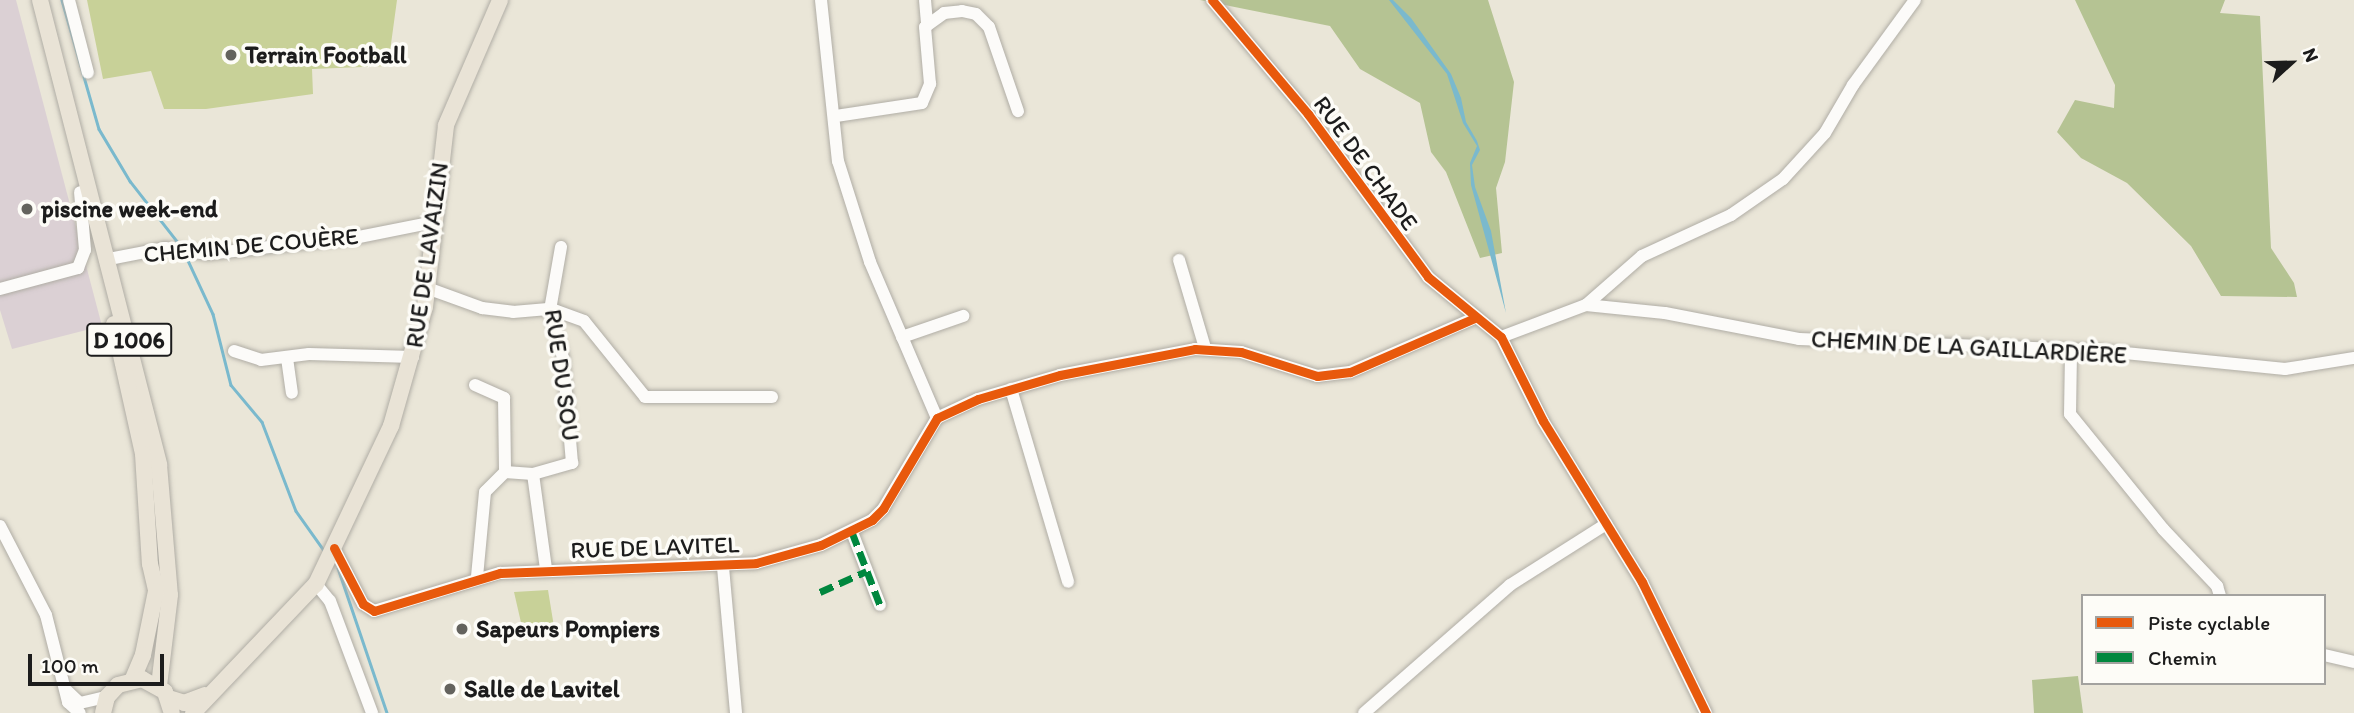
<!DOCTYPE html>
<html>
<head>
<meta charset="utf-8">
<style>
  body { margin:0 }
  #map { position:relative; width:2354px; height:713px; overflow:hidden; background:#eae6d8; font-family:Itim,sans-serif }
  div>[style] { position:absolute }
  .industrial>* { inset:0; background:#dbd0d4 }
  .green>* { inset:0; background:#c8d198 }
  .forest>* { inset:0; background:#b5c393 }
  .water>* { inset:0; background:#7ab9cd }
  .stream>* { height:2.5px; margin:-1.25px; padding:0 1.25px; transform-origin:1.25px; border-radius:1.25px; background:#7ab9cd }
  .roads { filter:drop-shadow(0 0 2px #b0ada5) drop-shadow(0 0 2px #b0ada5) }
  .minor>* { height:12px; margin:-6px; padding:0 6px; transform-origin:6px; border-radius:6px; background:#fcfbf9 }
  .major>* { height:16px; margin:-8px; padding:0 8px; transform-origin:8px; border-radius:8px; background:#e9e3d6 }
  .quiet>* { height:7px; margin-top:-3.5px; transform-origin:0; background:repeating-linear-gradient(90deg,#00873e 0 14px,transparent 0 21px) }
  .cycleway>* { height:9px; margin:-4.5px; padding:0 4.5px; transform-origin:4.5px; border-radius:4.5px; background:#e8590c }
  .dots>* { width:19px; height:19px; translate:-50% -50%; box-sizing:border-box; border:4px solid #fdfcf7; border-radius:50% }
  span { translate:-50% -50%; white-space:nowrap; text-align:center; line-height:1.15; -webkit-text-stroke:7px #fdfcf7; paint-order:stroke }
  .shield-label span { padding:2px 5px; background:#fdfcf7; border:2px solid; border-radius:5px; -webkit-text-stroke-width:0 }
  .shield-label { font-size:23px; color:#1c1c1c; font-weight:700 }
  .poi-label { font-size:24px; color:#1c1c1c; font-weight:700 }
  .left { translate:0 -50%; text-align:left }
  .street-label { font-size:24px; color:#1c1c1c }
  .legend { position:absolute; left:2081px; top:594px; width:245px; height:91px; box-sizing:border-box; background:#fdfcf7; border:2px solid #a3a29f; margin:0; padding:9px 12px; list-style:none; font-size:21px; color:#1c1c1c }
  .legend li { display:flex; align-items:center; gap:14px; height:35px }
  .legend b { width:35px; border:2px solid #a3a29f }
  .north { position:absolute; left:2256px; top:28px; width:70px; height:70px; -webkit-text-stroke:5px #fdfcf7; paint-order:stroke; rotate:68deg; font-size:19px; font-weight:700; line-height:28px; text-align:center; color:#1c1c1c }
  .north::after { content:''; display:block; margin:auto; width:24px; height:32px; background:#1c1c1c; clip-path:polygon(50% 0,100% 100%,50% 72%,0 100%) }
  .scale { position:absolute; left:28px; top:654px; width:136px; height:32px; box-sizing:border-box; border:4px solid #1c1c1c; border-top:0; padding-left:9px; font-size:21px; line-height:24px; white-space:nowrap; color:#1c1c1c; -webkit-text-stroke:5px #fdfcf7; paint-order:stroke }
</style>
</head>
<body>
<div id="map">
  <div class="industrial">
    <div style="clip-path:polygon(0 0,16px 0,102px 326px,12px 349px,0 310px)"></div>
  </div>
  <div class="green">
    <div style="clip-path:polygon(87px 0,397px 0,388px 66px,312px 69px,313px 94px,206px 109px,164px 109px,151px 71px,103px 79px)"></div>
    <div style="clip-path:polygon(548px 590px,555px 633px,525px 640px,514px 592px)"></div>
  </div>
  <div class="forest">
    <div style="clip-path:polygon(1200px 0,1488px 0,1514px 82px,1505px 162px,1496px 188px,1502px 253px,1480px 258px,1446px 172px,1431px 152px,1420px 103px,1360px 69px,1330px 26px)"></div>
    <div style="clip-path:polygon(2075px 0,2225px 0,2220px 13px,2260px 16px,2271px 248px,2294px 283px,2297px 297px,2221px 296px,2191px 246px,2127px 183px,2081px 158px,2057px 132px,2075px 100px,2114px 108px,2115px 85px)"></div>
    <div style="clip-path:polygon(2078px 676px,2083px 713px,2034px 713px,2032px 680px)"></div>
  </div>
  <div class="water">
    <div style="clip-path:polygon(1389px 0,1393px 0,1411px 18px,1451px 74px,1461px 98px,1466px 122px,1477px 141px,1480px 150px,1472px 165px,1475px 187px,1491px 231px,1506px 313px,1471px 185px,1470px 163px,1477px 146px,1463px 123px,1447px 74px)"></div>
  </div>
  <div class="stream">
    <div style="left:62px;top:0;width:134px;rotate:74deg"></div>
    <div style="left:99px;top:129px;width:61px;rotate:59.2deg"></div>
    <div style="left:130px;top:181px;width:81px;rotate:52deg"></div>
    <div style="left:185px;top:254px;width:66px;rotate:65deg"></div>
    <div style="left:213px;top:314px;width:73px;rotate:75.8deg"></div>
    <div style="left:231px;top:385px;width:48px;rotate:50deg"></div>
    <div style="left:262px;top:422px;width:95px;rotate:69.1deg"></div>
    <div style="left:296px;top:511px;width:47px;rotate:54.6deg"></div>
    <div style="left:338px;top:568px;width:153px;rotate:71.3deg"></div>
  </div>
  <div class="roads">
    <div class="minor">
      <div style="left:69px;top:0;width:75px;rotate:75.4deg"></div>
      <div style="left:821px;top:0;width:162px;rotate:84deg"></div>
      <div style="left:838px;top:161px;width:106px;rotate:72.4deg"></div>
      <div style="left:870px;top:262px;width:170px;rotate:66.8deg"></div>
      <div style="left:925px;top:0;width:25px;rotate:85deg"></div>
      <div style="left:1212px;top:0;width:149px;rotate:49.9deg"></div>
      <div style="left:1308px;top:114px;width:202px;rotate:53.6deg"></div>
      <div style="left:1428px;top:277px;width:94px;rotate:39.4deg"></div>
      <div style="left:1501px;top:337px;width:94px;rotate:63.4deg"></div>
      <div style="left:1543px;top:421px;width:189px;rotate:58.4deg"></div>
      <div style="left:1642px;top:582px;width:146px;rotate:64deg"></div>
      <div style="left:836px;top:116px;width:87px;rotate:-8.6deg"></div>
      <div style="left:922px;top:103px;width:21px;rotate:-67deg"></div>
      <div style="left:930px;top:84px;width:57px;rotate:-95deg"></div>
      <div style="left:925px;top:27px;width:24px;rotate:-36deg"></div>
      <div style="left:944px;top:13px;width:18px;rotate:-6deg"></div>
      <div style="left:962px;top:11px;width:14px;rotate:12deg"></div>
      <div style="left:976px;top:14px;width:18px;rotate:45deg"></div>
      <div style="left:989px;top:27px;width:89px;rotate:71deg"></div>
      <div style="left:109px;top:259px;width:57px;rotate:-11.1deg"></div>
      <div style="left:165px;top:248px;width:42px;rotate:8.1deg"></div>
      <div style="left:207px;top:254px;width:153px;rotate:-6.4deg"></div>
      <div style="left:359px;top:237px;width:76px;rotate:-11.3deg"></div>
      <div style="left:1179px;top:260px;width:92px;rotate:73.5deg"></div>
      <div style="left:427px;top:288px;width:59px;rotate:20deg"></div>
      <div style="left:482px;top:308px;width:31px;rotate:7deg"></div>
      <div style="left:513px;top:312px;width:38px;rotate:-5deg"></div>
      <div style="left:551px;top:309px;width:35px;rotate:20deg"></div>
      <div style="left:584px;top:321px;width:97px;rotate:51.2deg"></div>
      <div style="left:645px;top:397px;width:127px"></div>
      <div style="left:0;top:289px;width:81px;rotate:-15.1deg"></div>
      <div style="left:78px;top:268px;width:19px;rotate:-69deg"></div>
      <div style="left:85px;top:250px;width:58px;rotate:-94.9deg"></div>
      <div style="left:1586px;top:305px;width:79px;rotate:5.8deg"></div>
      <div style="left:1665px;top:313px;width:136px;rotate:11deg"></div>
      <div style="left:1799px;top:339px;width:306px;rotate:2.2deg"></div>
      <div style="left:2105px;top:351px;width:181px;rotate:5.7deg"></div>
      <div style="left:2285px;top:369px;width:70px;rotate:-9.1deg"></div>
      <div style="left:902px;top:337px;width:65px;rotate:-19deg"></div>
      <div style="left:1501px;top:337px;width:91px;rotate:-20.6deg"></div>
      <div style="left:1586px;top:305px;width:74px;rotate:-41.2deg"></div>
      <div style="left:1642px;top:256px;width:98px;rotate:-24.7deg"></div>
      <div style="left:1731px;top:215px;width:63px;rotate:-34.7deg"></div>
      <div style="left:1783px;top:179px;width:62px;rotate:-47.6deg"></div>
      <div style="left:1825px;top:133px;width:56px;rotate:-59.7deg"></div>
      <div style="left:1853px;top:85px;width:105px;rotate:-53.9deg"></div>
      <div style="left:234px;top:351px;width:28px;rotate:18deg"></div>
      <div style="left:261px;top:360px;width:48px;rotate:-7.1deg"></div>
      <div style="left:309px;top:354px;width:104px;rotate:1.7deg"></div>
      <div style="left:2071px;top:352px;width:62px;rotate:90.9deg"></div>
      <div style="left:2070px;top:414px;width:148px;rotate:51deg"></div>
      <div style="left:2163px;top:529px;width:79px;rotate:46.5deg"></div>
      <div style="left:2217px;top:586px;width:10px;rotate:73deg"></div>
      <div style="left:287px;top:358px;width:35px;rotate:82deg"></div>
      <div style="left:475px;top:385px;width:32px;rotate:24deg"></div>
      <div style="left:504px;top:398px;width:74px;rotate:89.2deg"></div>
      <div style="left:505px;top:472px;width:28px;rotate:135deg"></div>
      <div style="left:485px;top:492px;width:85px;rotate:95.4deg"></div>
      <div style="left:1011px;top:389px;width:201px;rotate:73.5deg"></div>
      <div style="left:505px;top:472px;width:28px;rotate:4deg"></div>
      <div style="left:533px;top:474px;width:96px;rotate:82.2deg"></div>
      <div style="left:533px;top:474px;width:41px;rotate:-15.8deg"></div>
      <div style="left:572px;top:463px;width:105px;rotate:-94.9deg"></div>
      <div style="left:563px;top:358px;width:50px;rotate:-105.2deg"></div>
      <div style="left:550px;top:310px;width:64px;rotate:-80.1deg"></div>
      <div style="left:0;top:526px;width:100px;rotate:62.7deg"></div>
      <div style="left:46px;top:615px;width:90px;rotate:75.8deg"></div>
      <div style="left:68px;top:702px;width:16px;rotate:43deg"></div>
      <div style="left:852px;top:532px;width:78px;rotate:69deg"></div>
      <div style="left:334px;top:548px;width:63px;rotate:62.6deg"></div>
      <div style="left:363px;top:604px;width:13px;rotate:32deg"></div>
      <div style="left:374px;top:611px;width:132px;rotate:-16.8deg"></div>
      <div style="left:500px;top:573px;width:256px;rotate:-2.2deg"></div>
      <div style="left:756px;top:563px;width:67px;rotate:-15.5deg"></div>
      <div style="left:821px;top:545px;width:57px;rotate:-26.1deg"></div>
      <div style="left:872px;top:520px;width:16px;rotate:-45deg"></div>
      <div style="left:883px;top:509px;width:106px;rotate:-59.3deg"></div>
      <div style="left:937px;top:418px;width:45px;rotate:-24.9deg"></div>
      <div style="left:978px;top:399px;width:85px;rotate:-16.3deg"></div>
      <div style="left:1060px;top:375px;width:137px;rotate:-10.9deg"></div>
      <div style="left:1195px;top:349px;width:46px;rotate:3.7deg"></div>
      <div style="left:1241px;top:352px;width:80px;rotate:17.5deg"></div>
      <div style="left:1317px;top:376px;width:33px;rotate:-7deg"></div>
      <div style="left:1350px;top:372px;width:136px;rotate:-23.4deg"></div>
      <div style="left:723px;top:567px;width:147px;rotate:84.9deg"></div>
      <div style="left:316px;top:584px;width:22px;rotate:51deg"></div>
      <div style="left:330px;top:601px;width:120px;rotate:69.4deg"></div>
      <div style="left:2324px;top:655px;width:31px;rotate:13deg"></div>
      <div style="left:67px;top:691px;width:18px;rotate:43deg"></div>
      <div style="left:80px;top:703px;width:28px;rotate:-13deg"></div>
      <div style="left:1364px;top:713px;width:194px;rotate:-41.2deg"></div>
      <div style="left:1510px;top:585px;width:114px;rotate:-32.4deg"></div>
    </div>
    <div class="major">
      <div style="left:40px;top:0;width:480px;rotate:75.6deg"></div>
      <div style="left:159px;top:465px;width:130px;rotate:85.2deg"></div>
      <div style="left:170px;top:595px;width:92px;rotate:96.9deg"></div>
      <div style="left:114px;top:324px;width:133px;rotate:77.4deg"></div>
      <div style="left:143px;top:454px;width:110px;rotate:86.4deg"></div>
      <div style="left:150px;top:564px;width:28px;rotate:77deg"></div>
      <div style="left:156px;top:591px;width:65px;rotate:101.5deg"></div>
      <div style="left:143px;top:655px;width:26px;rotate:113deg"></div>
      <div style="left:169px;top:698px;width:16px;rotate:18deg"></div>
      <div style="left:184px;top:703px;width:22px;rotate:-21deg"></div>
      <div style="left:103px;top:713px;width:16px;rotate:-76deg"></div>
      <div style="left:107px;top:697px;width:16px;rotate:-47deg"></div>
      <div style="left:118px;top:685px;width:25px;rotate:-14deg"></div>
      <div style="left:142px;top:679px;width:26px;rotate:29deg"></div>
      <div style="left:165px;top:692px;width:22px;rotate:72deg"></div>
      <div style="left:193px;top:713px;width:178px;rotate:-46.4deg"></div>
      <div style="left:316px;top:584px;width:175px;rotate:-64.6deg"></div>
      <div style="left:391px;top:426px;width:124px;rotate:-74.1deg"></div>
      <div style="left:425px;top:307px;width:183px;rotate:-83.4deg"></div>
      <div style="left:446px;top:125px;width:136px;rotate:-66.6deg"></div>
    </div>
  </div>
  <div class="quiet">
    <div style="left:852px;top:532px;width:78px;rotate:69deg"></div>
    <div style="left:820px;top:592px;width:51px;rotate:-24.1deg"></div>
  </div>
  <div class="cycleway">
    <div style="left:1212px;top:0;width:149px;rotate:49.9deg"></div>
    <div style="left:1308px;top:114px;width:202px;rotate:53.6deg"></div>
    <div style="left:1428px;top:277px;width:94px;rotate:39.4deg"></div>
    <div style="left:1501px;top:337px;width:94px;rotate:63.4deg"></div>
    <div style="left:1543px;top:421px;width:189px;rotate:58.4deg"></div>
    <div style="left:1642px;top:582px;width:146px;rotate:64deg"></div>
    <div style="left:334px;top:548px;width:63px;rotate:62.6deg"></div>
    <div style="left:363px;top:604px;width:13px;rotate:32deg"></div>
    <div style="left:374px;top:611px;width:132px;rotate:-16.8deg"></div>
    <div style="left:500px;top:573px;width:256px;rotate:-2.2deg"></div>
    <div style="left:756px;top:563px;width:67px;rotate:-15.5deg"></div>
    <div style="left:821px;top:545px;width:57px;rotate:-26.1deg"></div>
    <div style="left:872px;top:520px;width:16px;rotate:-45deg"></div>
    <div style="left:883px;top:509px;width:106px;rotate:-59.3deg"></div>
    <div style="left:937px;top:418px;width:45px;rotate:-24.9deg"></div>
    <div style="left:978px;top:399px;width:85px;rotate:-16.3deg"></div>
    <div style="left:1060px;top:375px;width:137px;rotate:-10.9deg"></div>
    <div style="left:1195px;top:349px;width:46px;rotate:3.7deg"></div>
    <div style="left:1241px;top:352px;width:80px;rotate:17.5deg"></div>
    <div style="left:1317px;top:376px;width:33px;rotate:-7deg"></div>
    <div style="left:1350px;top:372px;width:136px;rotate:-23.4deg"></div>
  </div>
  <div class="dots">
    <div style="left:231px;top:55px;background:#64635e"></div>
    <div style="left:27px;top:209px;background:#64635e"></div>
    <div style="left:462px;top:629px;background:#64635e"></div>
    <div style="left:450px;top:689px;background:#64635e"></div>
  </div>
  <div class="shield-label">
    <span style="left:129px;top:340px">D 1006</span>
  </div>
  <div class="poi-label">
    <span class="left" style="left:245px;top:55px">Terrain Football</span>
    <span class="left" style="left:41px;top:209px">piscine week-end</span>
    <span class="left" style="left:476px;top:629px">Sapeurs Pompiers</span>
    <span class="left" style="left:464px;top:689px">Salle de Lavitel</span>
  </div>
  <div class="street-label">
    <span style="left:1366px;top:163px;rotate:54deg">RUE DE CHADE</span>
    <span style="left:251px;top:245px;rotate:-5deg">CHEMIN DE COUÈRE</span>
    <span style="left:427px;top:255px;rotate:-82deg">RUE DE LAVAIZIN</span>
    <span style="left:1969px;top:347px;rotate:3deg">CHEMIN DE LA GAILLARDIÈRE</span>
    <span style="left:562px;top:375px;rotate:82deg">RUE DU SOU</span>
    <span style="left:655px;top:547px;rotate:-2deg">RUE DE LAVITEL</span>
  </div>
  <ul class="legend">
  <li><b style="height:9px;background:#e8590c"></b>Piste cyclable</li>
  <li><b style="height:9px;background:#00873e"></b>Chemin</li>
  </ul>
  <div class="north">N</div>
  <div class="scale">100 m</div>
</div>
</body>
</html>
